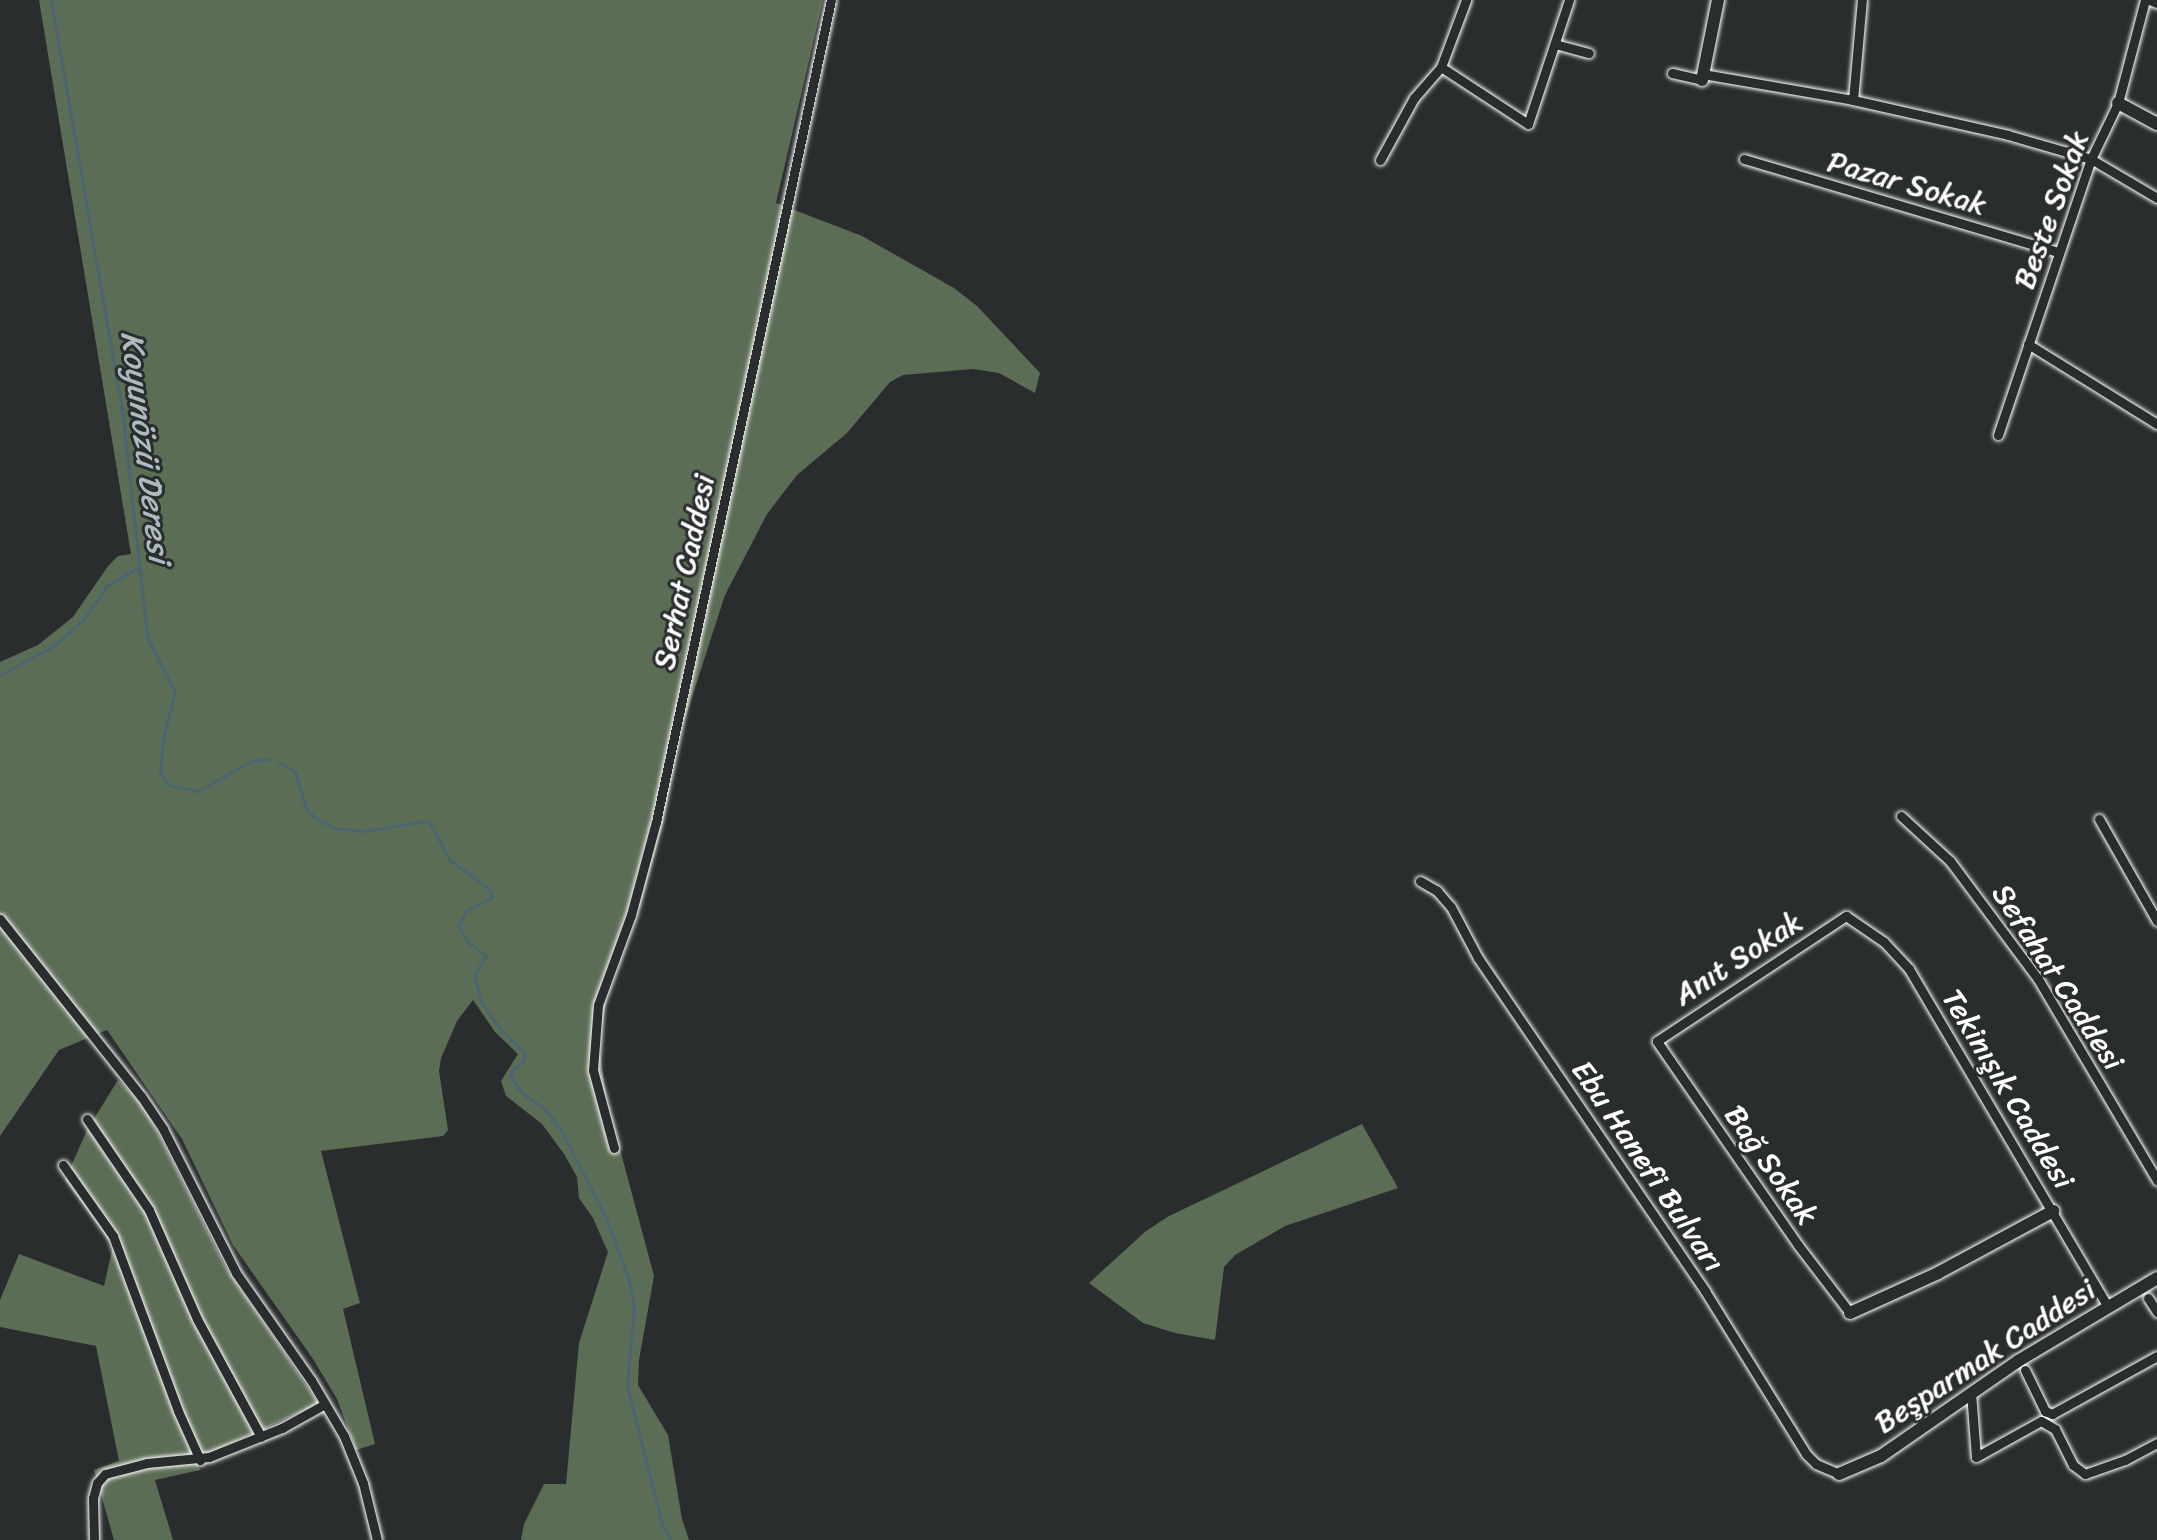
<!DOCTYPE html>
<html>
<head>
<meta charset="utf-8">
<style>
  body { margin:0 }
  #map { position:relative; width:2157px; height:1540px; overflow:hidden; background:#2a2d2e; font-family:Sriracha,sans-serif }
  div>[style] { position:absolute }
  .green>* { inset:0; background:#5c6d56 }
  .stream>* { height:3px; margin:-1.5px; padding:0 1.5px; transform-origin:1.5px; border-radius:1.5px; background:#4b6570 }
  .roads { filter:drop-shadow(0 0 2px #fff) drop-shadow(0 0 2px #fff) }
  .street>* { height:9px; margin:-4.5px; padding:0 4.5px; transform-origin:4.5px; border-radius:4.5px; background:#2a2d2e }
  .secondary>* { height:12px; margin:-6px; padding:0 6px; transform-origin:6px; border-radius:6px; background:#2a2d2e }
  span { translate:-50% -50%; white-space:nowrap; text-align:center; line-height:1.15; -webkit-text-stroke:6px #2a2d2e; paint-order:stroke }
  .street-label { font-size:30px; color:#fff }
  .water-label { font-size:32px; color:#aebabf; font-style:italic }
</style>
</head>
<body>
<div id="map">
  <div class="green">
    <div style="clip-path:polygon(39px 0,823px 0,776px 203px,862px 236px,954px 288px,977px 306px,1040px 373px,1035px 393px,999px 373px,973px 369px,903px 375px,890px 382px,847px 433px,797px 475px,767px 514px,725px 595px,681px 731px,663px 823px,641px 903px,607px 996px,599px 1044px,606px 1097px,654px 1276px,639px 1360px,638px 1385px,668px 1435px,682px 1519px,689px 1540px,521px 1540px,524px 1524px,544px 1484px,566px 1484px,579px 1343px,608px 1252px,593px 1218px,579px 1198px,577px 1177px,564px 1154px,542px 1124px,506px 1096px,501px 1081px,518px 1054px,495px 1032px,473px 1000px,457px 1021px,441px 1058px,439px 1071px,448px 1130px,443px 1136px,321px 1151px,360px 1303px,343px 1309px,375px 1444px,356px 1450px,337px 1399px,313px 1359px,233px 1245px,182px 1139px,107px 1030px,59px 1050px,0 1136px,0 662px,38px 645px,73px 617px,108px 566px,118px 556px,131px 554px)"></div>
    <div style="clip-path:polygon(118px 1080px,138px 1099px,151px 1119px,225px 1266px,319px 1404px,196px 1459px,200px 1470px,155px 1480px,173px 1540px,114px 1540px,94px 1470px,119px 1461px,96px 1346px,0 1327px,0 1300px,19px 1254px,104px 1286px,113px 1246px,65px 1180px,87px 1130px)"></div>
    <div style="clip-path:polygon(1362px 1124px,1398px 1188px,1285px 1226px,1235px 1255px,1224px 1267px,1215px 1340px,1175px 1333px,1143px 1323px,1089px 1283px,1146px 1231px,1169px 1216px)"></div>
  </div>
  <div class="stream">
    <div style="left:51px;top:0;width:415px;rotate:80.2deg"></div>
    <div style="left:122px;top:409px;width:229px;rotate:83.7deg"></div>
    <div style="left:147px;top:637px;width:62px;rotate:63deg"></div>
    <div style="left:175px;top:692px;width:49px;rotate:104.3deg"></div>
    <div style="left:163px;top:739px;width:33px;rotate:95deg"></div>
    <div style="left:160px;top:772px;width:16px;rotate:55deg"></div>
    <div style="left:169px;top:785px;width:30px;rotate:12deg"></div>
    <div style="left:198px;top:791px;width:61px;rotate:-29.5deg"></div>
    <div style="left:251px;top:761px;width:18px;rotate:-6deg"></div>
    <div style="left:0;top:675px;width:63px;rotate:-28.6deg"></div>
    <div style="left:55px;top:645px;width:38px;rotate:-42deg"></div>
    <div style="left:83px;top:620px;width:42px;rotate:-54.8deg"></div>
    <div style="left:107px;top:586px;width:37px;rotate:-31deg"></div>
    <div style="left:279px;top:762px;width:19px;rotate:32deg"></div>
    <div style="left:295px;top:772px;width:39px;rotate:73deg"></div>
    <div style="left:306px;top:809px;width:16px;rotate:43deg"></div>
    <div style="left:318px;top:820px;width:20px;rotate:24deg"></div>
    <div style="left:336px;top:828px;width:28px;rotate:6deg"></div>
    <div style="left:364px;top:831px;width:61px;rotate:-9.5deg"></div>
    <div style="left:424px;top:821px;width:6px;rotate:18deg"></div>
    <div style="left:430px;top:823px;width:41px;rotate:62.2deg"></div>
    <div style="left:449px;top:859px;width:53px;rotate:37.3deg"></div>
    <div style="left:491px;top:891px;width:7px;rotate:90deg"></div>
    <div style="left:491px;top:898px;width:27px;rotate:153deg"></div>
    <div style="left:467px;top:910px;width:18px;rotate:119deg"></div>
    <div style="left:458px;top:926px;width:19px;rotate:58deg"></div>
    <div style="left:468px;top:942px;width:23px;rotate:38deg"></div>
    <div style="left:486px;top:956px;width:22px;rotate:122deg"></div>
    <div style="left:474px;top:975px;width:28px;rotate:75deg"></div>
    <div style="left:481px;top:1002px;width:36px;rotate:54deg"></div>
    <div style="left:502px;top:1031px;width:32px;rotate:44deg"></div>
    <div style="left:525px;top:1053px;width:8px;rotate:97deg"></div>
    <div style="left:524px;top:1061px;width:14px;rotate:144deg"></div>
    <div style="left:513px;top:1069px;width:9px;rotate:111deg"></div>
    <div style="left:510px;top:1077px;width:20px;rotate:53deg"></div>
    <div style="left:522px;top:1093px;width:29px;rotate:35deg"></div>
    <div style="left:546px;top:1110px;width:25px;rotate:53deg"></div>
    <div style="left:561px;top:1130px;width:101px;rotate:62.9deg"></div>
    <div style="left:607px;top:1220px;width:65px;rotate:70.2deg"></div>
    <div style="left:629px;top:1281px;width:26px;rotate:79deg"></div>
    <div style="left:634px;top:1307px;width:79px;rotate:95.1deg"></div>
    <div style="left:627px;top:1386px;width:146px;rotate:75.7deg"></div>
    <div style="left:663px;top:1527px;width:15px;rotate:58deg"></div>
  </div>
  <div class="roads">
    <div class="street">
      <div style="left:2149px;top:0;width:9px;rotate:21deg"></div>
      <div style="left:1555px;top:44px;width:35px;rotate:15deg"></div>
      <div style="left:1441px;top:67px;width:104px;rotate:33.2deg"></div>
      <div style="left:1528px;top:124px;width:131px;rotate:-71.7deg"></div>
      <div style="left:1672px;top:73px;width:31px;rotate:13deg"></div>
      <div style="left:1703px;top:74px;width:152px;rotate:9.8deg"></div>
      <div style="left:1853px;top:100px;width:159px;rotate:12.7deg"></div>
      <div style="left:2008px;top:135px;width:86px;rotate:16.1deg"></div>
      <div style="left:2091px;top:159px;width:77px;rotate:30.6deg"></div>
      <div style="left:1853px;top:100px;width:100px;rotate:-84.9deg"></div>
      <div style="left:1744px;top:159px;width:327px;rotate:16.5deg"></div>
      <div style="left:1380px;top:160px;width:71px;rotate:-61.3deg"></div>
      <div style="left:1414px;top:98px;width:41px;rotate:-48.9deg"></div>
      <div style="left:1441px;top:67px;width:72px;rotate:-69.5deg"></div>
      <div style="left:2028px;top:344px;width:152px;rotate:31.8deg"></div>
      <div style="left:1998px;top:435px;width:291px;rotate:-71.4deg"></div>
      <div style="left:2091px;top:159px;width:62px;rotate:-64.3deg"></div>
      <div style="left:2118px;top:103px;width:106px;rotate:-75.3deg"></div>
      <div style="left:1901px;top:816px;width:67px;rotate:42.6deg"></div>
      <div style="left:1950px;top:861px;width:147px;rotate:53.3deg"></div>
      <div style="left:2038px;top:979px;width:234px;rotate:59.4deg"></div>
      <div style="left:2099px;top:819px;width:117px;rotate:60.4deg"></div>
      <div style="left:1420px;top:881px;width:20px;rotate:30deg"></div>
      <div style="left:1437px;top:891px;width:21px;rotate:49deg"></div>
      <div style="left:1451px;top:907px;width:58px;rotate:62.1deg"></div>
      <div style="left:1478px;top:958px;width:403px;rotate:55.7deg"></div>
      <div style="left:1705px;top:1291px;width:192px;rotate:58.2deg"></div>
      <div style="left:1806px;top:1454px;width:14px;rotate:45deg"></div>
      <div style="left:1816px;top:1464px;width:25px;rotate:23deg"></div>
      <div style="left:0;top:919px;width:226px;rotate:51.5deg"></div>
      <div style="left:141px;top:1096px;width:40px;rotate:56deg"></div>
      <div style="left:163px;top:1129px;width:161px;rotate:63.1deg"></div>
      <div style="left:236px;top:1273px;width:131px;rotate:55deg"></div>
      <div style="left:311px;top:1380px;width:65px;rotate:59.5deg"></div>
      <div style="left:344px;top:1436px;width:51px;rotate:68deg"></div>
      <div style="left:363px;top:1483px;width:59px;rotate:76.2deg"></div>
      <div style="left:87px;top:1119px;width:110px;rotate:55.7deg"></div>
      <div style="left:149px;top:1210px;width:119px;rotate:66.2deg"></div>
      <div style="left:197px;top:1319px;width:134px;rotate:61.5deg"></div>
      <div style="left:614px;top:1148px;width:81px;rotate:-105.1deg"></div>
      <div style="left:593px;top:1070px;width:65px;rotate:-85.6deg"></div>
      <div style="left:598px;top:1005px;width:96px;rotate:-69.9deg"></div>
      <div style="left:631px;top:915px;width:96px;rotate:-75deg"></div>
      <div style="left:656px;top:822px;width:840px;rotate:-77.98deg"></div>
      <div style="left:63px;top:1165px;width:87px;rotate:54.8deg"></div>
      <div style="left:113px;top:1236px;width:187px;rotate:69.6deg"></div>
      <div style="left:178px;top:1411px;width:54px;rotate:65.8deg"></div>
      <div style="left:2148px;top:1298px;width:17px;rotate:57deg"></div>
      <div style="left:1850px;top:1313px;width:86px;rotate:-127.4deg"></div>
      <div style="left:1798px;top:1245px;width:248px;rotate:-124.7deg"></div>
      <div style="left:1657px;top:1041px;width:227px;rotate:-33.5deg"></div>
      <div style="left:1846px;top:916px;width:46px;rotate:34.4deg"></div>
      <div style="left:1884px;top:942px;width:37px;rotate:47deg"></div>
      <div style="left:1909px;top:969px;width:390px;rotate:59.5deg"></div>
      <div style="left:2025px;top:1370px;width:46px;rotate:64deg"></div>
      <div style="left:2045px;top:1411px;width:8px;rotate:23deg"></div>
      <div style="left:2052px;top:1414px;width:120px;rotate:-28.9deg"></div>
      <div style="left:1971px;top:1392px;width:65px;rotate:85.6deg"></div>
      <div style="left:1976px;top:1457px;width:74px;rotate:-29deg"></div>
      <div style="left:2041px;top:1421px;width:16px;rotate:30deg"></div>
      <div style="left:2055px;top:1429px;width:40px;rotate:63.4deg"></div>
      <div style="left:2073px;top:1465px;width:15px;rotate:37deg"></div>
      <div style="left:2085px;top:1474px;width:42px;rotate:-19.3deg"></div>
      <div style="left:2125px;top:1460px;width:36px;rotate:-28deg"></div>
      <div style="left:94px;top:1540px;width:42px;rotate:-91.4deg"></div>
      <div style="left:93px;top:1498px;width:16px;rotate:-75deg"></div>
      <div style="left:97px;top:1483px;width:12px;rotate:-48deg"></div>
      <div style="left:105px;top:1474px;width:43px;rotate:-14.7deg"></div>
      <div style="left:147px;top:1463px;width:62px;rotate:-5.5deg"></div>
      <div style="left:209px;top:1457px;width:79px;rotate:-21.7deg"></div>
      <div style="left:282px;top:1428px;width:49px;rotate:-29.2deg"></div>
    </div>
    <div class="secondary">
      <div style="left:1702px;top:80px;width:82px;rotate:-78.7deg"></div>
      <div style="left:2118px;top:103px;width:44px;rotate:28.3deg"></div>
      <div style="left:1850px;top:1313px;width:97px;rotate:-24.4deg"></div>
      <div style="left:1938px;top:1273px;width:131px;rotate:-28.3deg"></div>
      <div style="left:1839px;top:1474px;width:46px;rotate:-23.2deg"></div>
      <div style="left:1881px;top:1456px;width:167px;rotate:-34.7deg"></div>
      <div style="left:2018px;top:1361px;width:162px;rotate:-30.8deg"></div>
    </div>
  </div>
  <div class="street-label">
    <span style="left:1907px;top:183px;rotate:16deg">Pazar Sokak</span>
    <span style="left:2051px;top:210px;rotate:-70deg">Beste Sokak</span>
    <span style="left:684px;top:572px;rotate:-78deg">Serhat Caddesi</span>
    <span style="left:1738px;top:958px;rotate:-33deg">Anıt Sokak</span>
    <span style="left:2058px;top:977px;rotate:57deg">Sefahat Caddesi</span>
    <span style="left:2008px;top:1089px;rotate:59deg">Tekinışık Caddesi</span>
    <span style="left:1771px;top:1165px;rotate:55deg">Bağ Sokak</span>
    <span style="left:1648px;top:1166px;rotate:56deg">Ebu Hanefi Bulvarı</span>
    <span style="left:1985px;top:1356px;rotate:-33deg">Beşparmak Caddesi</span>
  </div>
  <div class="water-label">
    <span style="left:145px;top:447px;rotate:83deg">Koyunözü Deresi</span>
  </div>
</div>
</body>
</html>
